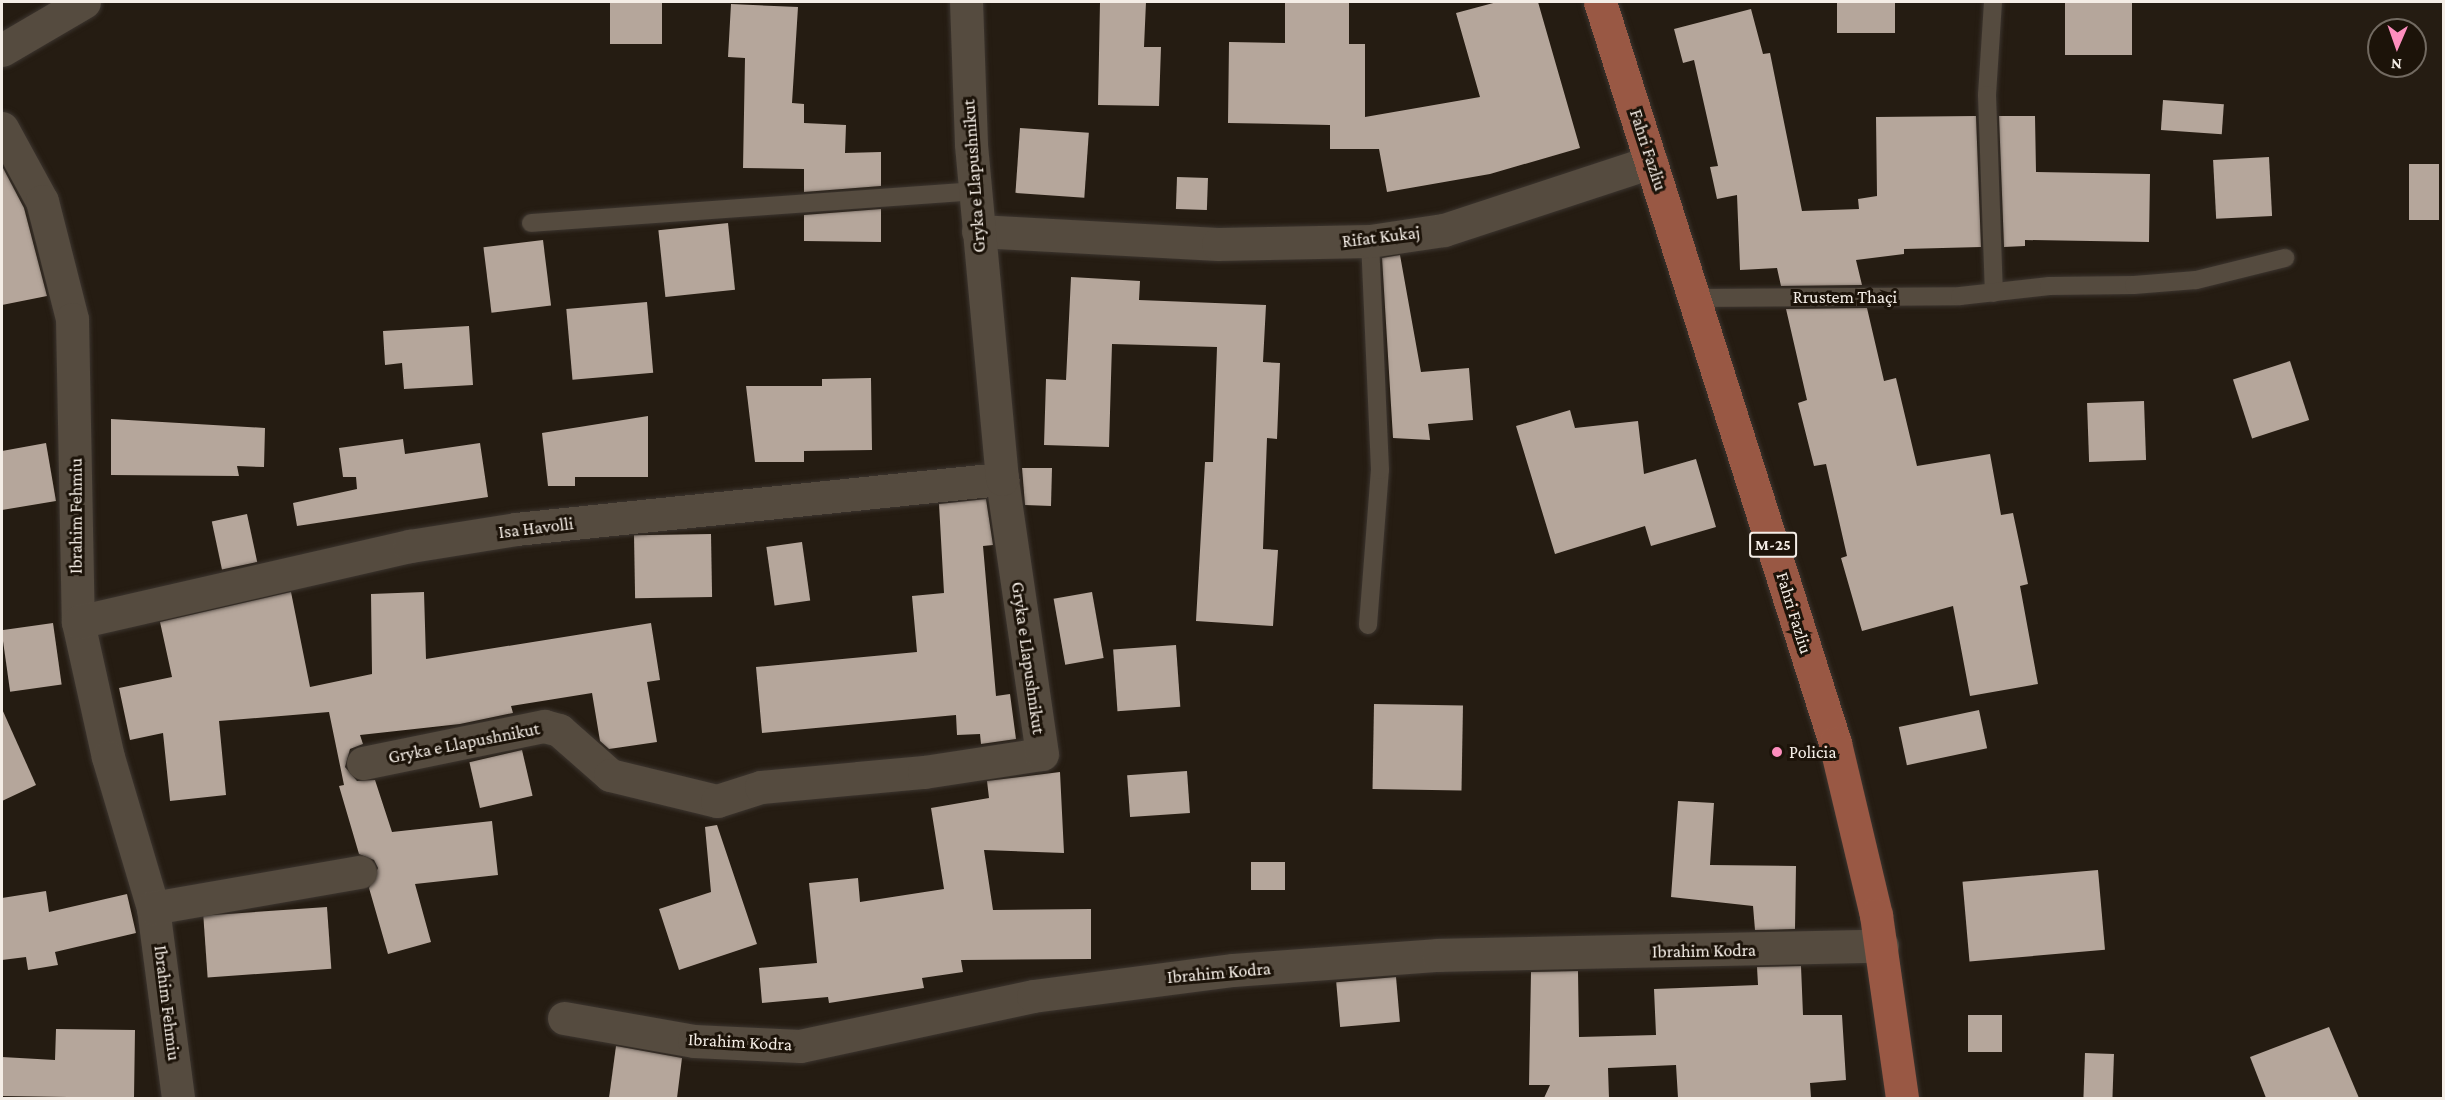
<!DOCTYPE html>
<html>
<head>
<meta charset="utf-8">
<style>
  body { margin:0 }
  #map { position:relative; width:2445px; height:1100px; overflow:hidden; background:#251c12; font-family:"Crimson Pro",serif }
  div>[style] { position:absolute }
  .building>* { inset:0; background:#b5a69b; transform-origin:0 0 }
  .roads { filter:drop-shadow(0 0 2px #3c352f) drop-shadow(0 0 2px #3c352f) }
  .service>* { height:18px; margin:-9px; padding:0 9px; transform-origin:9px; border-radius:9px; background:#554b3f }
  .minor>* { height:33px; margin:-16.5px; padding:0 16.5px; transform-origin:16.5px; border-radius:16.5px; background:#554b3f }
  .primary>* { height:33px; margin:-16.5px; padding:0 16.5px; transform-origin:16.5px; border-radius:16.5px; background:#995844 }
  .dots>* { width:16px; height:16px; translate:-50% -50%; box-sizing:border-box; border:3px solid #1c1309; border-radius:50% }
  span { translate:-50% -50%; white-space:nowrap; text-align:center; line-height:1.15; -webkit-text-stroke:6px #1c1309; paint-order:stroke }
  .shield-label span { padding:2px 4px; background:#1c1309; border:2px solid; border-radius:4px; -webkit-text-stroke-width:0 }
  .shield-label { font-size:16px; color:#f4ede6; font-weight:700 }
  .street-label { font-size:18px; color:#f4ede6 }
  .poi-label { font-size:18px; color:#f4ede6 }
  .left { translate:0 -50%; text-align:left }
  .frame { position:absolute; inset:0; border:3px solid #f4ede6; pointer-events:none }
  .north { position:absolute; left:2367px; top:18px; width:60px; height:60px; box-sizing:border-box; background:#1c1309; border:2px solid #726a61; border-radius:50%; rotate:182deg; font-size:16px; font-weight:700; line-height:24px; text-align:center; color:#f4ede6 }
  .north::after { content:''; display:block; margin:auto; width:21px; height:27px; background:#fe8ebe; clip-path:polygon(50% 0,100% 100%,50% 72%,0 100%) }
</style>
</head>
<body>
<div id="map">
  <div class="building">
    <div style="left:610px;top:2px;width:52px;height:42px"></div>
    <div style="clip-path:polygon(1100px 2px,1146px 2px,1144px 47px,1161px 47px,1159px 106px,1098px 105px)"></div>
    <div style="clip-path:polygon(1285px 2px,1349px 2px,1349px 44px,1365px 44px,1365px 117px,1480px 97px,1456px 13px,1497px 2px,1538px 2px,1580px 148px,1490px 174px,1387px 192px,1379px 149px,1330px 149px,1330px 125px,1228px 123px,1229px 42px,1285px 43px)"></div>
    <div style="left:1837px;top:2px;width:58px;height:31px"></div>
    <div style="left:2065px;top:2px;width:67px;height:53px"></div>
    <div style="clip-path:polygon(731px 4px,798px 7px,792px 103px,804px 104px,804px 123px,846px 125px,845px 153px,881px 152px,881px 186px,804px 192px,804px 169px,743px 168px,745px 58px,728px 57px)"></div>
    <div style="clip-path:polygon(1751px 9px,1763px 54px,1770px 53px,1802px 211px,1859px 209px,1858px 199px,1877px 196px,1876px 117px,1976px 116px,1981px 247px,1904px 249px,1904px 254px,1856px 260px,1862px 285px,1781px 286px,1777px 268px,1740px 270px,1737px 195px,1717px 199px,1710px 167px,1718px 166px,1694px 60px,1683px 63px,1674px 29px)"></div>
    <div style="left:2163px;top:100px;width:61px;height:30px;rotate:4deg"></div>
    <div style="clip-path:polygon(1999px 116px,2035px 116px,2036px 172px,2150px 174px,2149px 242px,2025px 240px,2025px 246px,2004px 247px)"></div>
    <div style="left:1020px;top:128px;width:69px;height:65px;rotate:4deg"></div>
    <div style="left:2269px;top:157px;width:59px;height:56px;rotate:87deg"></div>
    <div style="left:2439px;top:164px;width:56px;height:30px;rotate:90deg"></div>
    <div style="clip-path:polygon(2px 166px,24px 208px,47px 296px,2px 305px)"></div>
    <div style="left:1177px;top:177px;width:31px;height:32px;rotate:2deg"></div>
    <div style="clip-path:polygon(881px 209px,881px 242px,804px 241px,804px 215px)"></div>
    <div style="left:728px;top:223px;width:67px;height:70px;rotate:84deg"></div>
    <div style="left:543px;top:240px;width:66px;height:60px;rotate:83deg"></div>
    <div style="clip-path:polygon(1400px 255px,1421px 372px,1469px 368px,1473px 420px,1428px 424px,1430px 440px,1393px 438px,1382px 258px)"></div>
    <div style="clip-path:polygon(1071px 277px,1140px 281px,1139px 300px,1266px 305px,1263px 362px,1280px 363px,1277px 439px,1267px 438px,1263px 549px,1278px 550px,1273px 626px,1196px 621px,1205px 462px,1213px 462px,1217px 347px,1112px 344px,1109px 447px,1044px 445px,1046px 379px,1066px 380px)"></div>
    <div style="left:647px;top:302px;width:71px;height:81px;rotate:85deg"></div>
    <div style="clip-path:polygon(1867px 308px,1884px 381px,1896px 378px,1917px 466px,1990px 454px,2001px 515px,2013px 513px,2028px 584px,2020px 586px,2038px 684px,1970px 696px,1953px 606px,1862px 631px,1841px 558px,1847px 556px,1826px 464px,1814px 466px,1798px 403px,1807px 400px,1786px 309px)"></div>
    <div style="clip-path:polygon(469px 326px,473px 385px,404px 389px,402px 363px,385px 365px,383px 331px)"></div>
    <div style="left:2290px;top:361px;width:62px;height:60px;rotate:72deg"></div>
    <div style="clip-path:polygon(871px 378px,872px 450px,804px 451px,804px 462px,755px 462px,746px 386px,822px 386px,822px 379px)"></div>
    <div style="left:2144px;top:401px;width:59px;height:57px;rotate:88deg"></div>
    <div style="clip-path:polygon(1570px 410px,1575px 428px,1638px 421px,1644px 474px,1696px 459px,1716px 527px,1651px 546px,1645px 526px,1555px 554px,1516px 426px)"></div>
    <div style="clip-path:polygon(648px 416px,648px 477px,575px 477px,575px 486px,548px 486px,542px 433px)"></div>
    <div style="clip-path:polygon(111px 419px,265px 428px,264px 467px,237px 466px,239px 476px,111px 475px)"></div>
    <div style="clip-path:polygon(403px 439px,405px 454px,480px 443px,488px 497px,297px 526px,293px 503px,357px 489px,356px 477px,343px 477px,339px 448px)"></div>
    <div style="clip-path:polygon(46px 443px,56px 501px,2px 510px,2px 451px)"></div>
    <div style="clip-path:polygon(1022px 468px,1052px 468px,1051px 506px,1025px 505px)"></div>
    <div style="clip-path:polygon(986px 499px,993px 545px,983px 546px,996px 696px,1010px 694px,1016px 739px,981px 744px,980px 734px,957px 735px,956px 715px,762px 733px,756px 667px,917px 652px,912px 596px,944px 593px,939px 504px)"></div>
    <div style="left:247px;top:514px;width:49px;height:36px;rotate:78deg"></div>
    <div style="left:711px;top:534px;width:63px;height:77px;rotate:89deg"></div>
    <div style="left:802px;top:542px;width:59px;height:36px;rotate:82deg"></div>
    <div style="clip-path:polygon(291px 592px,310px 687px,372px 674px,371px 594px,424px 592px,426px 659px,651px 623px,660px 680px,647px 682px,657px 742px,609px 749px,600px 741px,592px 693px,511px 706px,513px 713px,460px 724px,360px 735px,363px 744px,350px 749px,345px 767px,357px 781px,375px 780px,392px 832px,492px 821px,498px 875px,415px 884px,431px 942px,388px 954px,369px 888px,378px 868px,374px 860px,359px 854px,339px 786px,344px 785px,329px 712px,219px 721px,226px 795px,170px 801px,163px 733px,130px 740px,119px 688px,172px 677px,160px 622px)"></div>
    <div style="left:1092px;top:592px;width:67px;height:39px;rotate:80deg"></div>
    <div style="left:53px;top:623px;width:62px;height:52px;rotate:82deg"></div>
    <div style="left:1176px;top:645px;width:62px;height:63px;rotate:86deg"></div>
    <div style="left:1374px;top:704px;width:89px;height:85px;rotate:1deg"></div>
    <div style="clip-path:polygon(2px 709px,36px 785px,2px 801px)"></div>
    <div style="left:1979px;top:710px;width:39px;height:82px;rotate:78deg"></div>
    <div style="left:522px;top:750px;width:47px;height:54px;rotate:77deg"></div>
    <div style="left:1187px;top:771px;width:42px;height:60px;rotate:86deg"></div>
    <div style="clip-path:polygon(1060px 772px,1064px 853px,984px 850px,993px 910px,1091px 909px,1091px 959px,961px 960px,963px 972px,922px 978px,924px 988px,829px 1003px,828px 997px,762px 1003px,759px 968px,817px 963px,809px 883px,858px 878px,860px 902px,944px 889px,931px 808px,989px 798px,987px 781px)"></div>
    <div style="clip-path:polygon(1678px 801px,1714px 803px,1710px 865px,1796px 866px,1795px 929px,1755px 930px,1753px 906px,1671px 897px)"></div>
    <div style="clip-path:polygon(717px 825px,757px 944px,679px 970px,659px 909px,711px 892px,705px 827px)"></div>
    <div style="left:1251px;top:862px;width:34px;height:28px"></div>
    <div style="left:2098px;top:870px;width:80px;height:136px;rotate:85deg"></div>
    <div style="clip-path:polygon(46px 891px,49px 912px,127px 894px,136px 933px,55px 952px,58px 965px,28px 970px,26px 957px,2px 960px,2px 898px)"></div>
    <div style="left:327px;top:907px;width:62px;height:124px;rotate:86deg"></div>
    <div style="clip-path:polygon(1801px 966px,1803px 1015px,1842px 1015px,1846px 1080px,1810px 1083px,1811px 1098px,1678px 1098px,1676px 1065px,1608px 1068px,1609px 1098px,1544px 1098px,1550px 1085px,1529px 1085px,1531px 972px,1578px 971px,1579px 1037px,1656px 1035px,1654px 989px,1758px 985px,1757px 967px)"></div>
    <div style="left:1396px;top:977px;width:45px;height:60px;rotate:85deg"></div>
    <div style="left:1968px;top:1015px;width:34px;height:37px"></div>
    <div style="clip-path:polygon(2329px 1027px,2359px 1098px,2266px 1098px,2250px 1057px)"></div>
    <div style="clip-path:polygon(56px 1029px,135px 1030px,134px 1098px,2px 1096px,2px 1057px,55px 1060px)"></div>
    <div style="clip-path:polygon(616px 1046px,682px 1058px,677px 1098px,609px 1098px)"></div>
    <div style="left:2085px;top:1053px;width:29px;height:45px;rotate:2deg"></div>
  </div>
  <div class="roads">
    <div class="service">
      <div style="left:1993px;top:2px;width:93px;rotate:93.7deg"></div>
      <div style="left:1987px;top:95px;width:198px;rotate:88deg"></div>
      <div style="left:531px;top:223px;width:445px;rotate:-4.1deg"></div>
      <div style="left:1695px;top:298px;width:265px;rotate:-0.4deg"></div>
      <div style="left:1960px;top:296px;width:90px;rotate:-6.4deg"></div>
      <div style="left:2049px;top:286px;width:85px;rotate:-0.7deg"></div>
      <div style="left:2134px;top:285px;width:62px;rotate:-4.6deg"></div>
      <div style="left:2196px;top:280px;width:92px;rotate:-13.9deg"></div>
      <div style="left:1368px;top:625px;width:155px;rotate:-85.6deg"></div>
      <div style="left:1380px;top:470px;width:229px;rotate:-92.5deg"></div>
    </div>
    <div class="minor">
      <div style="left:2px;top:50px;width:95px;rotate:-30.3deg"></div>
      <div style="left:2px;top:128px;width:83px;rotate:61.3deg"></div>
      <div style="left:42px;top:201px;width:122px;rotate:75.7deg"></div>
      <div style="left:72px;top:319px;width:303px;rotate:88.9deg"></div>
      <div style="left:78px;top:622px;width:138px;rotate:77.5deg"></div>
      <div style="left:108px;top:757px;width:158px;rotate:73.4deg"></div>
      <div style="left:153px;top:908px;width:192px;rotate:82.5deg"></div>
      <div style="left:978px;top:231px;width:240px;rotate:3.1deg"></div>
      <div style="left:1218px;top:244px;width:152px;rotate:-1.1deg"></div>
      <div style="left:1370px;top:241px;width:75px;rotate:-8.5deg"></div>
      <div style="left:1444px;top:230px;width:218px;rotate:-18.2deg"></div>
      <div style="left:78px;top:622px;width:341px;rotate:-12.9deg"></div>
      <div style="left:410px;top:546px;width:107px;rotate:-9.1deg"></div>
      <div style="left:516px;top:529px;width:489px;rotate:-5.9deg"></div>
      <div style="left:363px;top:763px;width:185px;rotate:-11.6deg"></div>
      <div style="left:544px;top:726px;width:16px;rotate:15deg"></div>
      <div style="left:559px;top:730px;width:68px;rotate:41.4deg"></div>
      <div style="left:610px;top:775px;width:110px;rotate:13.7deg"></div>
      <div style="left:717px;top:801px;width:46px;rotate:-17.7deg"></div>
      <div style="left:761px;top:787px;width:164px;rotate:-5.3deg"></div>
      <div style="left:924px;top:772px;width:119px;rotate:-8.7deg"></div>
      <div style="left:1042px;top:754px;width:278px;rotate:-98.3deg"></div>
      <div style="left:1002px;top:479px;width:336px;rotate:-95.3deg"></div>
      <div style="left:971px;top:144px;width:142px;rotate:-92deg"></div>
      <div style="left:153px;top:908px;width:210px;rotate:-9.9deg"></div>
      <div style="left:564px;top:1018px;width:132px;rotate:10deg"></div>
      <div style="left:694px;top:1041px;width:106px;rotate:2.7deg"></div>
      <div style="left:800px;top:1046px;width:238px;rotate:-12.1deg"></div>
      <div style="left:1033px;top:996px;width:202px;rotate:-7.4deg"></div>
      <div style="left:1233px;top:970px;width:206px;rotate:-4.2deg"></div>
      <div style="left:1438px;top:955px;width:444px;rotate:-1.2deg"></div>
    </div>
    <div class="primary">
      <div style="left:1600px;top:2px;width:777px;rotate:72.4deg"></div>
      <div style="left:1835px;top:743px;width:177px;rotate:76.6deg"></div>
      <div style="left:1876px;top:915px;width:185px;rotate:81.9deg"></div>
    </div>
  </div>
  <div class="dots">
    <div style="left:1777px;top:752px;background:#fe8ebe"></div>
  </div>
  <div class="shield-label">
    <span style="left:1773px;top:545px">M-25</span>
  </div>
  <div class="street-label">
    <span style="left:1648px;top:150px;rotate:72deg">Fahri Fazliu</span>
    <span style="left:974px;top:176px;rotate:-94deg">Gryka e Llapushnikut</span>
    <span style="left:1381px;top:237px;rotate:-7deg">Rifat Kukaj</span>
    <span style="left:1845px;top:297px">Rrustem Thaçi</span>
    <span style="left:76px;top:516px;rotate:-90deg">Ibrahim Fehmiu</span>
    <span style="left:536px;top:528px;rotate:-7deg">Isa Havolli</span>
    <span style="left:1794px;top:613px;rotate:73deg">Fahri Fazliu</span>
    <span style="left:1028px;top:658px;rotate:82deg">Gryka e Llapushnikut</span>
    <span style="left:464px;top:743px;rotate:-11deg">Gryka e Llapushnikut</span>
    <span style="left:1704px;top:951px;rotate:-1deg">Ibrahim Kodra</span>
    <span style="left:1219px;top:973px;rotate:-5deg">Ibrahim Kodra</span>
    <span style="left:167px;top:1003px;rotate:83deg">Ibrahim Fehmiu</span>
    <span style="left:740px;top:1042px;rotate:3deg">Ibrahim Kodra</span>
  </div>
  <div class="poi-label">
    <span class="left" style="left:1789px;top:752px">Policia</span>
  </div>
  <div class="frame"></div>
  <div class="north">N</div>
</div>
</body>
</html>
